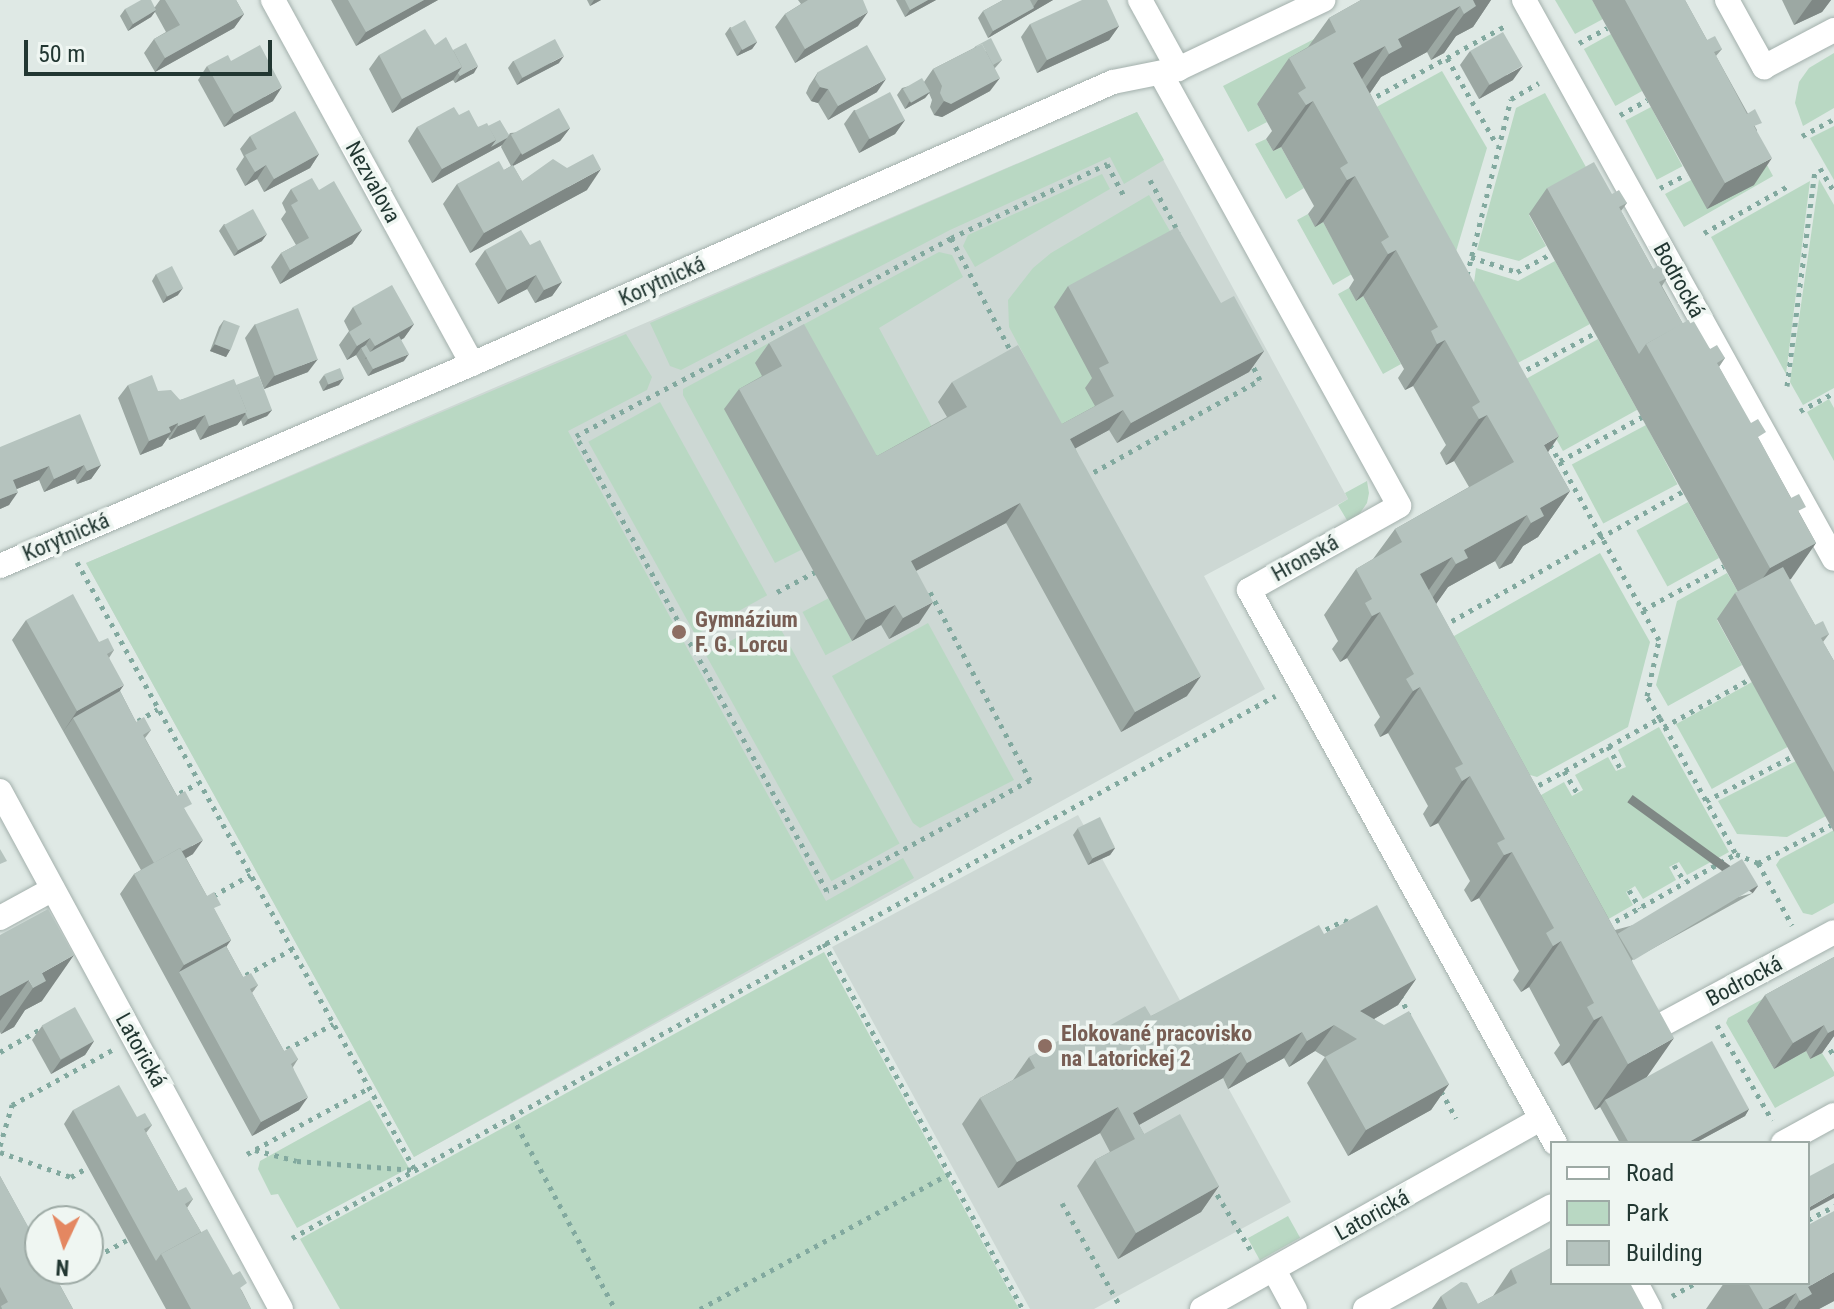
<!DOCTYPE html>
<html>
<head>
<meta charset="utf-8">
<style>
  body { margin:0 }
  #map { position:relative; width:1834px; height:1309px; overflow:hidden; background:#dfe9e5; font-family:"Roboto Condensed",sans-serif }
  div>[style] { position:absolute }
  .built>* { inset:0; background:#cdd8d4 }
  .green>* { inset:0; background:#b9d8c3; transform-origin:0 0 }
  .path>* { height:5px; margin-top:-2.5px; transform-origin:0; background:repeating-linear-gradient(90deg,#82a99f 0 4px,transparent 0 10px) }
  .roads { filter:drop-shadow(0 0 2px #a3b0ac) drop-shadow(0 0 2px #a3b0ac) }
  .minor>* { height:24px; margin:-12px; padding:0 12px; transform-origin:12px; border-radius:12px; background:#fff }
  .wall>* { inset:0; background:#9ca8a3 }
  .shaded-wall>* { inset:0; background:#7f8885; transform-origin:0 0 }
  .building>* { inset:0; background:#b5c3be; transform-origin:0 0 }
  .dots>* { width:22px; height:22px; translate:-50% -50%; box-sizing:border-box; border:4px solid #eff6f2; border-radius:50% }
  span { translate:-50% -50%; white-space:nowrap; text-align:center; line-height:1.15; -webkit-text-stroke:7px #eff6f2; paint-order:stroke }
  .street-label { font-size:22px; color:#223732 }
  .education-label { font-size:22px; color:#785e54; font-weight:700 }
  .left { translate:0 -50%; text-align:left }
  .legend { position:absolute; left:1550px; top:1141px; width:260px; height:144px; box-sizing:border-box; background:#eff6f2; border:2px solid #9daaa5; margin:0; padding:10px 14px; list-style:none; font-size:24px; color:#223732 }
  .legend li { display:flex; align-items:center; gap:16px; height:40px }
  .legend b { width:40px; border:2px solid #9daaa5 }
  .north { position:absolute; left:24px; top:1205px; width:80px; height:80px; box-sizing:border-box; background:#eff6f2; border:2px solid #9daaa5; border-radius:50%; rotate:184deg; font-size:22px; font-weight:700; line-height:32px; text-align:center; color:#223732 }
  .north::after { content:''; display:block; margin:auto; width:28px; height:36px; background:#e48761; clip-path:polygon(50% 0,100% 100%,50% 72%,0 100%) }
  .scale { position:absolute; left:24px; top:40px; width:248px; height:36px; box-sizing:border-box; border:4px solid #223732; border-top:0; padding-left:10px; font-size:24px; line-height:28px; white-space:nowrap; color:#223732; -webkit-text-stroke:6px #eff6f2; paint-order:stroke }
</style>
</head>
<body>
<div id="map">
  <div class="built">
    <div style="clip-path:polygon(1137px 112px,1348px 499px,1204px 576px,1265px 689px,414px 1157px,86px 563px)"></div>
    <div style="clip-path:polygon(1078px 815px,1291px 1202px,1094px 1309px,1030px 1309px,832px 947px)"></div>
  </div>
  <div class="green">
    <div style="clip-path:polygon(1555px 0,1592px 0,1603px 19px,1575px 34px)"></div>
    <div style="left:1611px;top:34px;width:65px;height:31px;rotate:61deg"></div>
    <div style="clip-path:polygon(1320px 36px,1257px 104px,1267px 122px,1248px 132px,1223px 86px)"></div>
    <div style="clip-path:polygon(1834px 53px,1834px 108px,1803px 126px,1795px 103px,1799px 82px,1809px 68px)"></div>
    <div style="clip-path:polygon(1442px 71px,1487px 148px,1455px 255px,1371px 110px)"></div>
    <div style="clip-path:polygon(1545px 93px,1602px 196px,1529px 215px,1546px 246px,1519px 261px,1477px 250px,1516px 108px)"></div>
    <div style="left:1651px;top:107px;width:67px;height:29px;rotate:62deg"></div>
    <div style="clip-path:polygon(1137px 112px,1164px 160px,1124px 184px,1110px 157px,950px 230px,681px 370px,670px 366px,650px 323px)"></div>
    <div style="clip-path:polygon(1834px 126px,1834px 180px,1810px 138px)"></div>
    <div style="clip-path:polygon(1748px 130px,1773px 176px,1684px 227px,1665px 194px,1691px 180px)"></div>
    <div style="clip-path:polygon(1266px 139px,1273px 151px,1281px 147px,1304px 188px,1286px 199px,1255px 144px)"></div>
    <div style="clip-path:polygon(1102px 174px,1110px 189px,975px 267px,963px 246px,968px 235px)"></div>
    <div style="clip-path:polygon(1819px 179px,1834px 205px,1834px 388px,1803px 405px,1790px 382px)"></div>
    <div style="clip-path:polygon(1810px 181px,1786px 374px,1711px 237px)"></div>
    <div style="clip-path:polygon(1149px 195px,1220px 317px,1095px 383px,1100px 416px,1066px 434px,1009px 327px,1008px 300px,1033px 268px,1051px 253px)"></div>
    <div style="clip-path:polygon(1308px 214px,1315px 226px,1323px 222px,1352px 274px,1333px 285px,1297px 220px)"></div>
    <div style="clip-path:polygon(939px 252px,952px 255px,963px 277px,879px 328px,937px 436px,863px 476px,768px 386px,803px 549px,775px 563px,683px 395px,683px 389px)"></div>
    <div style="clip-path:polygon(1555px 261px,1590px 324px,1516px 364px,1473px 290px,1476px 268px,1518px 281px)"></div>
    <div style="clip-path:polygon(1349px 288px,1356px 300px,1363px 296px,1401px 364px,1383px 374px,1338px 294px)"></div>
    <div style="clip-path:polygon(626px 334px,652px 377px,647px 390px,568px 431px,826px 901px,903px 858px,914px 878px,414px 1157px,86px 563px)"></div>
    <div style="left:1598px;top:339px;width:81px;height:85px;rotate:61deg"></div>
    <div style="clip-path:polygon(1829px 399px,1834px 408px,1834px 461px,1807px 412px)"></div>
    <div style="left:660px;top:402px;width:221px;height:82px;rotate:61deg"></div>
    <div style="left:1646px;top:425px;width:67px;height:84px;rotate:62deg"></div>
    <div style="clip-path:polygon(1367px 481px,1369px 493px,1367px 503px,1356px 519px,1348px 522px,1338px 505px,1348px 499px,1345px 493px)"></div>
    <div style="left:1688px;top:502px;width:64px;height:59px;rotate:61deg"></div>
    <div style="clip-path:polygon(1600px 553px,1650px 642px,1628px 727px,1537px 777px,1500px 766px,1433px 648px)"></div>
    <div style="clip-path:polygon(1727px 573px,1745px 604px,1717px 620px,1742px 665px,1668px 706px,1656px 685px,1677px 601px)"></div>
    <div style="left:829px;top:598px;width:49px;height:30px;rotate:62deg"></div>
    <div style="left:774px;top:617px;width:259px;height:78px;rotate:61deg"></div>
    <div style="clip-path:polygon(928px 623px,1014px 780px,920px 828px,913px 823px,832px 676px)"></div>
    <div style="left:1752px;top:682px;width:74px;height:87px;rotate:61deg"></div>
    <div style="clip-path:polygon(1659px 727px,1729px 852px,1687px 875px,1679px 862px,1669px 867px,1676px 880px,1643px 899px,1635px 886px,1626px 892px,1633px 905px,1591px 929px,1522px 806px,1564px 782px,1572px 796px,1583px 790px,1575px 775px,1608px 757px,1616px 771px,1626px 767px,1618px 750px)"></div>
    <div style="clip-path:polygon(1796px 761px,1826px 816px,1787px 837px,1737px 834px,1718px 801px)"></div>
    <div style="clip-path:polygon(1834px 830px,1834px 903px,1812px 915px,1803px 913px,1776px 865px,1780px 859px)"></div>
    <div style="clip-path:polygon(824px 952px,1019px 1309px,340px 1309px,300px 1239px)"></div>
    <div style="clip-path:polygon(1770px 995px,1747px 1021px,1774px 1069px,1806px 1051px,1810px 1059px,1822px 1053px,1834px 1072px,1834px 1076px,1775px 1108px,1726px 1023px,1728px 1018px)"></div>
    <div style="clip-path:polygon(370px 1100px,409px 1168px,297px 1228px,278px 1194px,271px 1195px,258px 1169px,260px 1161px)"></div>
    <div style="left:1288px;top:1216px;width:25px;height:46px;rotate:61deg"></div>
  </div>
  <div class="path">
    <div style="left:1579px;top:43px;width:32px;rotate:-28deg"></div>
    <div style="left:1447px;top:58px;width:100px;rotate:60.1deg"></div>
    <div style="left:1368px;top:101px;width:158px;rotate:-28.7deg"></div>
    <div style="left:1620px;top:115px;width:31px;rotate:-29deg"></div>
    <div style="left:1802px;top:136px;width:36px;rotate:-28deg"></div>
    <div style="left:1820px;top:168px;width:27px;rotate:59deg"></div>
    <div style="left:1150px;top:180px;width:60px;rotate:61.3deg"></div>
    <div style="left:1660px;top:188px;width:30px;rotate:-27deg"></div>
    <div style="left:1704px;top:233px;width:96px;rotate:-29.2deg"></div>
    <div style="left:951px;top:238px;width:130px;rotate:62.1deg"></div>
    <div style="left:1471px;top:257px;width:48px;rotate:18.1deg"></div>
    <div style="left:1517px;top:272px;width:38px;rotate:-28deg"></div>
    <div style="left:1467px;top:275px;width:181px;rotate:-76deg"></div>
    <div style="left:1511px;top:99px;width:32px;rotate:-30deg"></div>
    <div style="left:1518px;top:374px;width:87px;rotate:-28deg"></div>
    <div style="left:1787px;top:386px;width:218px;rotate:-82.6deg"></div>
    <div style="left:1800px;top:411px;width:38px;rotate:-28deg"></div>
    <div style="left:1560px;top:461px;width:93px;rotate:-28.2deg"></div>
    <div style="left:1085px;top:477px;width:200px;rotate:-29deg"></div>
    <div style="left:1260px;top:380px;width:22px;rotate:-117deg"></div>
    <div style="left:77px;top:562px;width:696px;rotate:60.93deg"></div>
    <div style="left:777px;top:592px;width:43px;rotate:-27.8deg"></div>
    <div style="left:930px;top:592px;width:213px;rotate:62deg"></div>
    <div style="left:1030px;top:780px;width:231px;rotate:151.3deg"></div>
    <div style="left:827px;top:891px;width:520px;rotate:-118.88deg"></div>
    <div style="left:576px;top:436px;width:424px;rotate:-27.8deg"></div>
    <div style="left:951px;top:238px;width:173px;rotate:-25.4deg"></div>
    <div style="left:1107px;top:164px;width:36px;rotate:62deg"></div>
    <div style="left:1643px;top:610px;width:92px;rotate:-28.5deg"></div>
    <div style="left:1443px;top:626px;width:274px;rotate:-29.3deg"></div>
    <div style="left:1660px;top:718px;width:156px;rotate:60.8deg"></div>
    <div style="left:138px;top:721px;width:23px;rotate:-31deg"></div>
    <div style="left:1664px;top:727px;width:98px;rotate:-29.2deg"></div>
    <div style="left:1608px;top:746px;width:26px;rotate:61deg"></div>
    <div style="left:1564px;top:771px;width:26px;rotate:59deg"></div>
    <div style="left:1530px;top:790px;width:149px;rotate:-29deg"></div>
    <div style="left:1660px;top:718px;width:26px;rotate:-121deg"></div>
    <div style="left:1647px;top:696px;width:57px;rotate:-77.9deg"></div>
    <div style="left:1659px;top:640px;width:227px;rotate:-119.1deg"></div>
    <div style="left:171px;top:798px;width:31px;rotate:-29deg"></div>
    <div style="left:1706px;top:801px;width:98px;rotate:-27.3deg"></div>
    <div style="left:1758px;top:863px;width:82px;rotate:-27.5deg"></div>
    <div style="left:1674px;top:865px;width:20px;rotate:57deg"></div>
    <div style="left:1629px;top:890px;width:21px;rotate:59deg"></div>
    <div style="left:213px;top:896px;width:43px;rotate:-29.6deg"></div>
    <div style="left:1607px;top:926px;width:148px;rotate:-29.2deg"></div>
    <div style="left:1736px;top:854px;width:24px;rotate:22deg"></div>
    <div style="left:1758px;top:863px;width:71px;rotate:61.3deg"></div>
    <div style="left:1317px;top:934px;width:30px;rotate:-27deg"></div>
    <div style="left:1344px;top:920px;width:9px;rotate:21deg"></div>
    <div style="left:824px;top:943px;width:417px;rotate:61.5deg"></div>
    <div style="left:237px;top:980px;width:63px;rotate:-29.4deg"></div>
    <div style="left:1400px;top:995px;width:22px;rotate:66deg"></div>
    <div style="left:1717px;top:1025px;width:110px;rotate:59.9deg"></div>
    <div style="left:1825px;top:1041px;width:17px;rotate:59deg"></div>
    <div style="left:0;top:1052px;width:51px;rotate:-29.6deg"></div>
    <div style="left:278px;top:1054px;width:63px;rotate:-28.6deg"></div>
    <div style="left:1441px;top:1091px;width:31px;rotate:61deg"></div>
    <div style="left:512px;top:1116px;width:219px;rotate:61.9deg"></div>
    <div style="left:0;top:1146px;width:43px;rotate:-73.7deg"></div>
    <div style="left:12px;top:1105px;width:114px;rotate:-28.8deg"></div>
    <div style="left:255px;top:1150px;width:43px;rotate:14.7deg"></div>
    <div style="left:297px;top:1161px;width:117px;rotate:4.4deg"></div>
    <div style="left:0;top:1152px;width:75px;rotate:19.4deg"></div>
    <div style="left:71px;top:1177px;width:20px;rotate:-30deg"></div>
    <div style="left:247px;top:1154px;width:139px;rotate:-28.4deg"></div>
    <div style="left:1212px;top:1186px;width:74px;rotate:58.9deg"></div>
    <div style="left:1062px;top:1203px;width:116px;rotate:60.6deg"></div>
    <div style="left:1808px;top:1220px;width:30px;rotate:-28deg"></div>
    <div style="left:292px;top:1238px;width:1123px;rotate:-28.87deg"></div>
    <div style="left:88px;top:1261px;width:44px;rotate:-28.3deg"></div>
    <div style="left:53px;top:1280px;width:23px;rotate:-29deg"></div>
    <div style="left:1672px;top:1296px;width:26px;rotate:-29deg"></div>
    <div style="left:700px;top:1309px;width:283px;rotate:-28.5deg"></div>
  </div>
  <div class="roads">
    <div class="minor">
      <div style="left:273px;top:0;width:415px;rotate:61.3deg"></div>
      <div style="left:1140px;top:0;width:79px;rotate:61.2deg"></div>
      <div style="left:1524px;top:0;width:639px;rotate:60.99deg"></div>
      <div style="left:1727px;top:0;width:77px;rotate:61.1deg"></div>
      <div style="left:1764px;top:67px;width:79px;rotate:-27.9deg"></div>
      <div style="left:1161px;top:74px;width:493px;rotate:61.1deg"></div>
      <div style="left:1399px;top:506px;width:172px;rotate:150.8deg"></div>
      <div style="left:1249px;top:590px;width:632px;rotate:61.04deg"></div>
      <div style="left:0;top:566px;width:513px;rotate:-23.17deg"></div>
      <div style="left:472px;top:364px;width:700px;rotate:-23.75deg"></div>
      <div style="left:1113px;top:82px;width:66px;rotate:-11.3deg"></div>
      <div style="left:1178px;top:69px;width:161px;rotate:-25.4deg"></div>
      <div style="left:0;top:791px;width:589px;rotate:61.52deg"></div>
      <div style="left:0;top:918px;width:60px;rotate:-28.7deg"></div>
      <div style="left:1654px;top:1029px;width:204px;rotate:-28.3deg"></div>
      <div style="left:1783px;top:1143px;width:58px;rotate:-28.8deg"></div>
      <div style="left:1274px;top:1270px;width:44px;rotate:61.7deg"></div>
      <div style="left:1636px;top:1283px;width:30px;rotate:62deg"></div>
      <div style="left:1202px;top:1309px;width:389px;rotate:-29.3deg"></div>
      <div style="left:1365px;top:1309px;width:213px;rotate:-28.8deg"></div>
    </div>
  </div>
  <div class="wall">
    <div style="clip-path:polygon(160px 0,236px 0,244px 14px,234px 28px,155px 72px,144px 53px,154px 39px,166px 32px,155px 12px,151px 17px,128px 31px,120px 16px,125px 9px,155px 7px)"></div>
    <div style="clip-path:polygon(331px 0,438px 0,356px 46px)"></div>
    <div style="clip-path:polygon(587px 0,601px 0,590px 6px)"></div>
    <div style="clip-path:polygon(798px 0,863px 0,858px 26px,795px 63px,775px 27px,785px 14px,801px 4px)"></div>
    <div style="clip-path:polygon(896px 0,936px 0,905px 17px)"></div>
    <div style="clip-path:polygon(1003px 0,1053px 0,988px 38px,978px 18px,983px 11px)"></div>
    <div style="clip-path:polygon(1361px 0,1491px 0,1473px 27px,1456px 36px,1444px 53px,1431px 60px,1427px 52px,1381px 77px,1370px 93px,1548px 452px,1570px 491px,1538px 537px,1523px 546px,1512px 563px,1499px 569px,1495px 561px,1448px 587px,1436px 604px,1615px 930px,1753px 893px,1632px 960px,1647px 1077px,1749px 1109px,1745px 1116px,1695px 1143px,1620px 1143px,1600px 1107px,1595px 1110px,1569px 1062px,1562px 1066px,1554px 1053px,1560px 1045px,1529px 987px,1521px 992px,1513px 980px,1519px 971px,1479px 898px,1471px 902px,1464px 890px,1470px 881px,1438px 823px,1430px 827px,1423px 814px,1428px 806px,1388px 733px,1380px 737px,1374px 725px,1380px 717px,1347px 658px,1340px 662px,1332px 649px,1338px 641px,1324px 615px,1356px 569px,1373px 559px,1395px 529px,1469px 487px,1454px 461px,1446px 465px,1440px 453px,1446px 445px,1413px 386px,1405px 390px,1398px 378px,1404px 369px,1363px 296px,1356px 301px,1349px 288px,1354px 280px,1323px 222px,1315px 227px,1308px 214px,1314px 206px,1281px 147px,1273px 151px,1266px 139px,1272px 131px,1257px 104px,1289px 58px,1308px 47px,1329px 18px)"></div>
    <div style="clip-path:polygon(1592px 0,1685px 0,1707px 40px,1722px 49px,1716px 56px,1757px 130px,1754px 185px,1707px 209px)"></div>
    <div style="clip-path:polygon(1782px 0,1831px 0,1822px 12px,1794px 25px)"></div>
    <div style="clip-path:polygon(1030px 24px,1119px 26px,1109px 40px,1037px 73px,1021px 37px)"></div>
    <div style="clip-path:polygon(730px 27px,757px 42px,752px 49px,737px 56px,725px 34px)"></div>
    <div style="clip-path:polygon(435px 45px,453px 50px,474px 73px,455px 83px,453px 80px,392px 113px,369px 69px,379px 55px)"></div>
    <div style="clip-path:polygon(976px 46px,1002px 60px,995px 68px,990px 91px,942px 117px,934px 115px,930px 107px,932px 100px,929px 93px,925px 98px,905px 109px,897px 95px,902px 88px,924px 82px,933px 69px,974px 48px)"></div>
    <div style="clip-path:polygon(1470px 51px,1513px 80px,1479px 99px,1460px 65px)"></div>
    <div style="clip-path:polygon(513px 61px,559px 63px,517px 85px,508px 68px)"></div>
    <div style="clip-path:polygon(207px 66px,273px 101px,224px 127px,198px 80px)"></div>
    <div style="clip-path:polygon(818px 72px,877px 92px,828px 120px,818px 103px,811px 101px,806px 93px,809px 86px)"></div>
    <div style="clip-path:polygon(854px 110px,905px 120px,895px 134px,859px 153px,844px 124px)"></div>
    <div style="clip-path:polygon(459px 115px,478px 127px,488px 126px,509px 135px,510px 133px,570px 128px,560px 141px,513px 166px,522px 181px,587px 190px,470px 253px,443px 204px,457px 184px,504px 170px,511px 166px,501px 147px,502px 145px,432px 183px,408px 141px,417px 127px)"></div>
    <div style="clip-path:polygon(250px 136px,319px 154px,310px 168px,264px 192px,257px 179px,245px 186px,236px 169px,244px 157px,240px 149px)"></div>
    <div style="clip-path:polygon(1547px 188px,1612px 194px,1627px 203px,1621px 211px,1653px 269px,1667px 278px,1662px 286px,1683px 324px,1710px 349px,1725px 358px,1719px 367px,1816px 543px,1789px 580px,1815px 625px,1829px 634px,1823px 642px,1834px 661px,1834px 832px,1717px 619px,1735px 593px,1738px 592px,1529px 214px)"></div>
    <div style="clip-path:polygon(291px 189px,319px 190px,362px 230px,352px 244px,280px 284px,271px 267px,281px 253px,296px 245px,281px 219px,286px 212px,282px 203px)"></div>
    <div style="clip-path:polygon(224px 224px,262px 241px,234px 256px,219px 231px)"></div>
    <div style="clip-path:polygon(530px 245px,562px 282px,552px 296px,535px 303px,527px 289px,498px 304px,475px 264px,485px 250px)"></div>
    <div style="clip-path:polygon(156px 274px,178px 295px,163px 303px,152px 281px)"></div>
    <div style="clip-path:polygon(1068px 286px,1221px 303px,1264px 351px,1249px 372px,1117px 443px,1109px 430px,1075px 448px,1187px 696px,1121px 732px,1006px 523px,916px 571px,919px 623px,889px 639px,881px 625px,852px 641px,724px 409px,739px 389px,762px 376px,755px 363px,769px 343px,877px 456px,947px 417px,938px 402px,952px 382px,1062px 424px,1095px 406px,1085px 388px,1092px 378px,1054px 307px)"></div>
    <div style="clip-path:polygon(353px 307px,414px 324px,404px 338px,401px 340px,404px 361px,368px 376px,356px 355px,347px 360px,339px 345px,349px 331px,344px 321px)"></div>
    <div style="clip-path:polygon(224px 320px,230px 350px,226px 357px,210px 351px,219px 327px)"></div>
    <div style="clip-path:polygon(255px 324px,308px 372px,264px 389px,245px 338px)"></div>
    <div style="clip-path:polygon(324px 375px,339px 385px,323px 391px,319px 382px)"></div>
    <div style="clip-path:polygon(128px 385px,158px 391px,180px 400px,236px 385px,272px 410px,267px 416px,243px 426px,241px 420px,237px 425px,200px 440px,195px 429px,169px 440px,168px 437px,162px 446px,140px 455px,118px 398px)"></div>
    <div style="clip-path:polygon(0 447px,101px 465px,91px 479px,77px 484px,75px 479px,44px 492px,39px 480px,17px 489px,9px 505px,0 509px)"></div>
    <div style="clip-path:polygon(26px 620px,99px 642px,114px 650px,109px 658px,120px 691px,136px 722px,151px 730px,145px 738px,186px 812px,193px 854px,186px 858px,231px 940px,226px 946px,243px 977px,258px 985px,252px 993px,284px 1051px,298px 1059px,293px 1067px,299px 1110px,252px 1136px,120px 894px,134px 874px,141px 870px,12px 640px)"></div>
    <div style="clip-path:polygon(1078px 828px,1115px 848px,1110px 855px,1088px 865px,1073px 835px)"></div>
    <div style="clip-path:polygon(1324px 934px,1416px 979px,1398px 1005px,1374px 1019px,1449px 1084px,1431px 1110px,1348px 1156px,1307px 1083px,1325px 1057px,1315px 1051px,1289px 1067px,1284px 1058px,1228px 1089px,1223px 1078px,1139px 1125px,1144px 1134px,1219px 1186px,1201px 1212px,1118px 1259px,1077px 1186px,1095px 1160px,1110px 1152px,1100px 1133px,998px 1188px,962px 1124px,980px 1098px,1013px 1080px,1029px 1057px,1151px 1016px)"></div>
    <div style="clip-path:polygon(0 935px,42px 1001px,25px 1010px,14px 1027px,1px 1034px,0 1032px)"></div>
    <div style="clip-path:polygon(1834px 957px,1834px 1036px,1822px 1053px,1810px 1059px,1806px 1051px,1774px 1069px,1747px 1021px,1765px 995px)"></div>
    <div style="clip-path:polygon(42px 1026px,94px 1041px,85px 1055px,51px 1074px,32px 1040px)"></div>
    <div style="clip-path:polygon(73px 1110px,137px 1117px,152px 1125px,146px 1133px,178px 1191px,193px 1199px,187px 1208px,201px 1232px,242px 1291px,251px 1309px,166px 1309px,64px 1124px)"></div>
    <div style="clip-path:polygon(0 1176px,73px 1309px,0 1309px)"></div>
    <div style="clip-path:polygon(1511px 1269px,1644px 1309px,1432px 1309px,1441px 1296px,1478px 1304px,1493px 1296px)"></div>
    <div style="clip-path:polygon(1724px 1283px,1808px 1283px,1834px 1301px,1819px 1309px,1706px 1309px)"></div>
  </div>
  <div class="shaded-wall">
    <div style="clip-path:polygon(424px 0,438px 0,356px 46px,366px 32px)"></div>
    <div style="clip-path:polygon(594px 0,601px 0,590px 6px)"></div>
    <div style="clip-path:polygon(928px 0,936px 0,905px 17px,910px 10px)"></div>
    <div style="clip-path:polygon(1038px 0,1053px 0,988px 38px,993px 31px,1032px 9px)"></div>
    <div style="clip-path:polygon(1471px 0,1491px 0,1473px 27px,1456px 36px,1444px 53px,1431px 60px,1464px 14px)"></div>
    <div style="clip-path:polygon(1812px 0,1831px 0,1822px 12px,1794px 25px)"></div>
    <div style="clip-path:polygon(1460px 6px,1427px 52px,1381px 77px,1370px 93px,1357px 100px,1389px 54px,1398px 39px)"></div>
    <div style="clip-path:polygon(156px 10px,151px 17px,128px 31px,133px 24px)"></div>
    <div style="clip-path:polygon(868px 12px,858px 26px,795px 63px,805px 49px)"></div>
    <div style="clip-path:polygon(244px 14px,234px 28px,155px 72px,165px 58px)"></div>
    <div style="clip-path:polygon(1119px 26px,1109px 40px,1037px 73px,1047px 60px)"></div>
    <div style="clip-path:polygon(757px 42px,752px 49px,737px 56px,742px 49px)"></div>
    <div style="clip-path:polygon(1385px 46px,1353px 92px,1353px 63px)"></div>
    <div style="clip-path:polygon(564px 56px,559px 63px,517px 85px,522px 78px)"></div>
    <div style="clip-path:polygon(478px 66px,474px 73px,455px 83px,460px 76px)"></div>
    <div style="clip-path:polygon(1523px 66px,1513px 80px,1479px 99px,1489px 85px)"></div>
    <div style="clip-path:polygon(462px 67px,453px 80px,392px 113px,402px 99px)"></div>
    <div style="clip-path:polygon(1000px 78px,990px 91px,942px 117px,934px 115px,944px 101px)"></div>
    <div style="clip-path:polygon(886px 79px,877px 92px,828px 120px,838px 106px)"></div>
    <div style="clip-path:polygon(282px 87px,273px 101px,224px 127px,234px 114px)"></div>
    <div style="clip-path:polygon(820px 87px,828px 89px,818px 103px,811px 101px)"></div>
    <div style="clip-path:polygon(930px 92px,925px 98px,905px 109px,909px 102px)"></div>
    <div style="clip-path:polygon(1313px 101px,1281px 147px,1273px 151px,1306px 105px)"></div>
    <div style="clip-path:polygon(905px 120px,895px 134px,859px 153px,869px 139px)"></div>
    <div style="clip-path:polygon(570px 128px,560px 141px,511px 167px,521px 153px)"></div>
    <div style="clip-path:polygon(507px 138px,502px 145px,432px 183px,442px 169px,496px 140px)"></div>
    <div style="clip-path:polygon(319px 154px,310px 168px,264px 192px,274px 179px)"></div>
    <div style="clip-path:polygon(1772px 158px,1754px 185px,1707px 209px,1725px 183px)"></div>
    <div style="clip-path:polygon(266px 165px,257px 179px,245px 186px,255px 172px)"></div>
    <div style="clip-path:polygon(601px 169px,587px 190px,470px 253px,484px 233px)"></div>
    <div style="clip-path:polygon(1355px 176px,1323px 222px,1315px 227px,1347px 180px)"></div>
    <div style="clip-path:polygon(362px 230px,352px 244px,280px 284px,290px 270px)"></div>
    <div style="clip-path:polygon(267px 234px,262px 241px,234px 256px,239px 249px)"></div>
    <div style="clip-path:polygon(1396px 250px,1363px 296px,1356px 301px,1388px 254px)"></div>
    <div style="clip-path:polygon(536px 275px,527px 289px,498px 304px,507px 290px)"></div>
    <div style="clip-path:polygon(562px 282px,552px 296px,535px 303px,544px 290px)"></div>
    <div style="clip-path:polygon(183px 288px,178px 295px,163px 303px,167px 296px)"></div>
    <div style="clip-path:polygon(414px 324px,404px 338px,365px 359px,375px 346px)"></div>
    <div style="clip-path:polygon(370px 338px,362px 350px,361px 348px,356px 355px,347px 360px,357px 346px)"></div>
    <div style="clip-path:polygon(1445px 340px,1413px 386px,1405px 390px,1437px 344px)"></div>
    <div style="clip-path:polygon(215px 344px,230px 350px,226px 357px,210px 351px)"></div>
    <div style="clip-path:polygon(1264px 351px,1249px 372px,1117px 443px,1131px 423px)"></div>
    <div style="clip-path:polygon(409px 354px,404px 361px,368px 376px,373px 369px)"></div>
    <div style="clip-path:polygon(318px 359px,308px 372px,264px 389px,274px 376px)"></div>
    <div style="clip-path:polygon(344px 378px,339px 385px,323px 391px,328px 384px)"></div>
    <div style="clip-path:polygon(272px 410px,267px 416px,243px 426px,248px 419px)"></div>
    <div style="clip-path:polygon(1123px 410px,1109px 430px,1056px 459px,1070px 439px)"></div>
    <div style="clip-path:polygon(247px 412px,237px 425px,200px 440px,209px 426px)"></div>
    <div style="clip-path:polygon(205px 415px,195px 429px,169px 440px,178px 426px)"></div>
    <div style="clip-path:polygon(1487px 415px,1454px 461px,1446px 465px,1479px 419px)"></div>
    <div style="clip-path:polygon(178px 423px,162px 446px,140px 455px,149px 441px,169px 427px)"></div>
    <div style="clip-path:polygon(1559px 436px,1527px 483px,1544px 445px)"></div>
    <div style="clip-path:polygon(84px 465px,75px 479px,44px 492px,54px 479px)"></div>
    <div style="clip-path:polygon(101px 465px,91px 479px,77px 484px,87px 471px)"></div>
    <div style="clip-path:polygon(49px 466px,39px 480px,4px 494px,13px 480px)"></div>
    <div style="clip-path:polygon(1570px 491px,1538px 537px,1523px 546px,1512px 563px,1499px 569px,1531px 523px,1540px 508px)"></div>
    <div style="clip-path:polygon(18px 492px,9px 505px,0 509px,0 499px)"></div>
    <div style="clip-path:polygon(1020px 503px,1006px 523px,897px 581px,911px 561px)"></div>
    <div style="clip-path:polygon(1527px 515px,1495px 561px,1448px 587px,1436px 604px,1424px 610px,1456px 564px,1464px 550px)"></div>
    <div style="clip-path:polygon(1816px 543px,1791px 579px,1744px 604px,1770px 568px)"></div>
    <div style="clip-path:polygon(1452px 557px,1419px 604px,1420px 574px)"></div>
    <div style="clip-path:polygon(933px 602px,919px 623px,889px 639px,903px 618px)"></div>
    <div style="clip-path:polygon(895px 605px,881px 625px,852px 641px,866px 620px)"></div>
    <div style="clip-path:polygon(1380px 612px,1347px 658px,1340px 662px,1372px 616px)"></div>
    <div style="clip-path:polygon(1201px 676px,1187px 696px,1121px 732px,1135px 712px)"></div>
    <div style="clip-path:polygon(124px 685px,110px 705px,73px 718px,63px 732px,77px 711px)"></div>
    <div style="clip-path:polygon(1420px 687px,1388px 733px,1380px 737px,1413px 691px)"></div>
    <div style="clip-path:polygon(1470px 776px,1438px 823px,1430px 827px,1462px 781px)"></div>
    <div style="clip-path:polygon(203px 840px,193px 854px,146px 880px,155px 866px)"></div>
    <div style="clip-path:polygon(1115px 848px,1110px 855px,1088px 865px,1093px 858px)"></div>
    <div style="clip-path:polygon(1512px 852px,1479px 898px,1471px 902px,1504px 855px)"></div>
    <div style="left:1758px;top:886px;width:9px;height:155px;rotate:126deg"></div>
    <div style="clip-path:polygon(231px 940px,217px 960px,179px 972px,184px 965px)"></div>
    <div style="clip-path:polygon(1561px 941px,1529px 987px,1521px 992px,1553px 946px)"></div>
    <div style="clip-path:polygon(74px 955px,42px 1001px,25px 1010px,14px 1027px,1px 1034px,33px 988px,42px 973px)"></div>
    <div style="clip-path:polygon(1416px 979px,1398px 1005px,1348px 1034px,1360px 1011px)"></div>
    <div style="clip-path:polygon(29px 980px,0 1021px,0 996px)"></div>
    <div style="clip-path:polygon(1602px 1016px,1569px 1062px,1562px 1066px,1594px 1020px)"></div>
    <div style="clip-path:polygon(1834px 1021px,1834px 1036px,1822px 1053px,1810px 1059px,1828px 1033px)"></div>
    <div style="clip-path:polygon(1334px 1025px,1315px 1051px,1289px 1067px,1307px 1041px)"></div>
    <div style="clip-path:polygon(1824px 1025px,1806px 1051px,1774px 1069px,1793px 1043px)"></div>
    <div style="clip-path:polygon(1302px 1032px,1284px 1058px,1228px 1089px,1247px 1063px)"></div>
    <div style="clip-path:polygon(1674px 1038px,1642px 1084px,1605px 1100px,1600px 1107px,1595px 1110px,1628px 1064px)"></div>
    <div style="clip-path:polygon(94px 1041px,85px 1055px,51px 1074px,61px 1060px)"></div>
    <div style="clip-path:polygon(1241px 1052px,1223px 1078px,1130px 1130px,1133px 1113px)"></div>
    <div style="clip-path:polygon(1449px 1084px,1431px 1110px,1348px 1156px,1366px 1130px)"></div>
    <div style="clip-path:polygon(308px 1097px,299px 1110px,252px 1136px,261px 1122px)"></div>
    <div style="clip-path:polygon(1118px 1107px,1100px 1133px,998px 1188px,1017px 1162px)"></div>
    <div style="clip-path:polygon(1749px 1109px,1745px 1116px,1695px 1143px,1687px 1143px)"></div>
    <div style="clip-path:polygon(1219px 1186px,1201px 1212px,1118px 1259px,1136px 1233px)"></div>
    <div style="clip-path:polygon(1834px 1193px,1834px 1198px,1808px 1212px,1808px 1208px)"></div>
    <div style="clip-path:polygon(1834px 1272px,1834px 1301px,1819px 1309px,1794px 1309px,1808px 1287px)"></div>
    <div style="clip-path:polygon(1796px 1293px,1785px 1309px,1768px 1309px)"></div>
  </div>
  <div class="building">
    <div style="clip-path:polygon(141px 0,151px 0,156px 10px,133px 24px,125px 9px)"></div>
    <div style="clip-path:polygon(165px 0,236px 0,244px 14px,165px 58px,154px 39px,180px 25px)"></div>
    <div style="clip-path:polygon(348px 0,424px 0,366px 32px)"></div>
    <div style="clip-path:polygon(808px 0,863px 0,868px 12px,805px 49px,785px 14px)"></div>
    <div style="clip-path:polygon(905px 0,928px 0,910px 10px)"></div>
    <div style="clip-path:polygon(1003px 0,1030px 0,1034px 8px,993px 31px,983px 11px)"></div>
    <div style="clip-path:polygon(1082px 0,1107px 0,1119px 26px,1047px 60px,1030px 24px)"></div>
    <div style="clip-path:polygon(1361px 0,1473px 0,1476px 6px,1464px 14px,1460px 6px,1398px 39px,1402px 47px,1389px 54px,1385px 46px,1353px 63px,1559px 436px,1544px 445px,1570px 491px,1540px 508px,1544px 516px,1531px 523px,1527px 515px,1464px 550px,1468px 558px,1456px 564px,1452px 557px,1420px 574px,1674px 1038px,1628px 1064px,1602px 1016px,1594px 1020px,1587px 1007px,1594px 1003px,1561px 941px,1553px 946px,1546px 933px,1554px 928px,1512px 852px,1504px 855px,1497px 843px,1505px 839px,1470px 776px,1462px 781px,1455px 768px,1463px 764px,1420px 687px,1413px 691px,1406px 679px,1414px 674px,1380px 612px,1372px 616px,1365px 603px,1372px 599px,1356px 569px,1402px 542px,1395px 529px,1514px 462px,1487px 415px,1479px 419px,1472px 407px,1480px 402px,1445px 340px,1437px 344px,1431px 331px,1438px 327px,1396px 250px,1388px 254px,1381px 242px,1389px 237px,1355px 176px,1347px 180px,1340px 168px,1348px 163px,1313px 101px,1306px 105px,1298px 93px,1306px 88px,1289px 58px,1336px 32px,1329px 18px)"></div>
    <div style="clip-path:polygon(1625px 0,1685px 0,1707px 40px,1715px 36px,1722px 49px,1714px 52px,1747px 114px,1755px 109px,1762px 123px,1754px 126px,1772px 158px,1725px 183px)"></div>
    <div style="left:745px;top:20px;width:25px;height:17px;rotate:61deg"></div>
    <div style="clip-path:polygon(425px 29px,435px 45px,446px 37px,462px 67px,402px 99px,379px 55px)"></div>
    <div style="left:1503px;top:32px;width:39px;height:38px;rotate:60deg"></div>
    <div style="clip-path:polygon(991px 38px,1002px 60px,993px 65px,982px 44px,976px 47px,976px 46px)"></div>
    <div style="left:555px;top:39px;width:19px;height:47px;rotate:62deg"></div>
    <div style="clip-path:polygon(466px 43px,478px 66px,460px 76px,458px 73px,462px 67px,453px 50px)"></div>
    <div style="clip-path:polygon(982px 44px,1000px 78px,951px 104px,944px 101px,940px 93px,942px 86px,933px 69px)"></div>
    <div style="clip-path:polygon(260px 45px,282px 87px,234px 114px,207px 66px,228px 55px,231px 61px)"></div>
    <div style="clip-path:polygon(867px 45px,886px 79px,838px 106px,828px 89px,820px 87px,815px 79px,818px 72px)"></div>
    <div style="left:922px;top:78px;width:16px;height:22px;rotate:60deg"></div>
    <div style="left:890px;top:92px;width:32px;height:40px;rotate:62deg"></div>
    <div style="clip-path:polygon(454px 107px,459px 115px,469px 110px,478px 127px,487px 123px,496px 140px,442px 169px,417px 127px)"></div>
    <div style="left:559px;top:108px;width:23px;height:55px;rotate:61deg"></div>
    <div style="clip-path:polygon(295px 111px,319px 154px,274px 179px,266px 165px,255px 172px,245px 155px,257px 149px,250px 136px)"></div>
    <div style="clip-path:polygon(500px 120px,509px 135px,507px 138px,491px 147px,496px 140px,488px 126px)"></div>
    <div style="clip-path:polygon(593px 154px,601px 169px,484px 233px,457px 184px,499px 161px,504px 170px,513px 165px,522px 181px,553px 159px,567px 168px)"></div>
    <div style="clip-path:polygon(1594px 162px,1612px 194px,1619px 190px,1627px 203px,1619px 207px,1653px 269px,1661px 264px,1667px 278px,1659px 282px,1683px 324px,1646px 344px,1639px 354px,1547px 188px)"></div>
    <div style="clip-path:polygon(312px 178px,319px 190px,334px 181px,362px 230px,290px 270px,281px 253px,309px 238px,291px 205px,298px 201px,291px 189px)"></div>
    <div style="left:253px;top:209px;width:29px;height:33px;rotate:61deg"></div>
    <div style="clip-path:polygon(1177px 227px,1221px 303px,1234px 296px,1264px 351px,1131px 423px,1123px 410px,1070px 439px,1201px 676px,1135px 712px,1020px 503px,911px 561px,933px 602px,903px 618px,895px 605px,866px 620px,739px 389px,782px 366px,769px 343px,804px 324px,877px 456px,967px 407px,952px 382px,1018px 345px,1062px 424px,1114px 396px,1099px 368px,1109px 363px,1068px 286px)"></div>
    <div style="clip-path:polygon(521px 230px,530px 245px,540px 240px,562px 282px,544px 290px,536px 275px,507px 290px,485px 250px)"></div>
    <div style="left:172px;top:266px;width:25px;height:18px;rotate:63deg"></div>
    <div style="clip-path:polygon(392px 285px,414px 324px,375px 346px,370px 338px,357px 346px,349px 332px,362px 324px,353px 307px)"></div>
    <div style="left:298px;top:308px;width:55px;height:46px;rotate:69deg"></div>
    <div style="clip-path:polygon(1692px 318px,1710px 349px,1717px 345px,1725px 358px,1717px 363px,1751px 423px,1758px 419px,1766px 432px,1758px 437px,1791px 498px,1799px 494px,1806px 507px,1798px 511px,1816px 543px,1770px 568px,1646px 344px)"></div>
    <div style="left:224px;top:320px;width:17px;height:26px;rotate:21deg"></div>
    <div style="clip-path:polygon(399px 336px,409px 354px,373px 369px,361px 348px,366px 345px,370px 352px)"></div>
    <div style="left:340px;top:368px;width:11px;height:17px;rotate:68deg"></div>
    <div style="clip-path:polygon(152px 375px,158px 391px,171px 390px,180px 400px,234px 379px,247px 412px,209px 426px,205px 415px,178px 426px,178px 423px,169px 427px,171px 432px,149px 441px,128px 385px)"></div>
    <div style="clip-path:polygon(259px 376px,272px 410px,248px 419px,245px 412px,247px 412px,236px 385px)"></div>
    <div style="clip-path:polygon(80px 414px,101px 465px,87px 471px,84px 465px,54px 479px,49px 466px,13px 480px,18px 492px,0 499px,0 447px)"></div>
    <div style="clip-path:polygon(1783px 567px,1815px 625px,1823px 621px,1829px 634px,1821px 638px,1834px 661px,1834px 772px,1735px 593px)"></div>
    <div style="clip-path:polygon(73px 594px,99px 642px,108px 638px,114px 650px,107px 654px,124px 685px,77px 711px,26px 620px)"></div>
    <div style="clip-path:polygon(120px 691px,136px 722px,144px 717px,151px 730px,143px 735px,177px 796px,185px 791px,192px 804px,184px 808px,203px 840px,182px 851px,180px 848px,154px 863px,73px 718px)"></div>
    <div style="left:1100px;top:817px;width:34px;height:25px;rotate:64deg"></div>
    <div style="clip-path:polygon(180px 848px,207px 896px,214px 892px,221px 905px,214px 908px,231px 940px,184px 965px,134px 874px)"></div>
    <div style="clip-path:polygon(0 849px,7px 861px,0 864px)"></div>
    <div style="left:1742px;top:859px;width:31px;height:145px;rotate:59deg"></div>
    <div style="clip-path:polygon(1377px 905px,1416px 979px,1360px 1011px,1384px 1025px,1409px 1011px,1449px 1084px,1366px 1130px,1325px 1057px,1357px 1039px,1334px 1025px,1307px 1041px,1302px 1032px,1247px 1063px,1241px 1052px,1133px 1113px,1144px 1134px,1180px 1114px,1219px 1186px,1136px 1233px,1095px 1160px,1135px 1139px,1118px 1107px,1017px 1162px,980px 1098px,1035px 1068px,1029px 1057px,1085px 1026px,1091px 1036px,1145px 1006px,1151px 1016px,1319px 925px,1324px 934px)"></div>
    <div style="clip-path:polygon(48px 909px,74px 955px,42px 973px,46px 981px,33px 988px,29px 980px,0 996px,0 935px)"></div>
    <div style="clip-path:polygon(226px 946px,243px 977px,251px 973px,258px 985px,250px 989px,284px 1051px,291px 1047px,298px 1059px,291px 1064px,308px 1097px,261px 1122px,179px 972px)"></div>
    <div style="clip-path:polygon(1834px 957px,1834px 1030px,1828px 1033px,1824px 1025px,1793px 1043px,1765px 995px)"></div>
    <div style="left:75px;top:1007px;width:39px;height:38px;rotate:61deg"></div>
    <div style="clip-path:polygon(1712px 1041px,1749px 1109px,1687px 1143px,1629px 1143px,1605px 1100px)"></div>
    <div style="clip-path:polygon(119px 1085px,137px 1117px,145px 1113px,152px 1125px,144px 1129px,178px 1191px,186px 1187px,193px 1199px,185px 1204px,201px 1232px,161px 1254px,156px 1261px,73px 1110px)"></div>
    <div style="clip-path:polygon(1834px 1163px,1834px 1193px,1808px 1208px,1808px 1177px)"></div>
    <div style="clip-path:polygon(0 1176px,40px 1248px,40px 1269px,51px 1269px,73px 1309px,2px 1309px,1px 1306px,8px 1302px,0 1287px)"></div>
    <div style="clip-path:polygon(1834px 1211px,1834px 1272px,1808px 1287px,1812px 1294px,1800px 1301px,1796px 1293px,1768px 1309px,1763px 1309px,1748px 1283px,1808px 1283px,1808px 1225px)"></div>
    <div style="clip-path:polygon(207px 1229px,233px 1275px,240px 1271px,247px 1283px,240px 1288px,251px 1309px,191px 1309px,161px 1254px)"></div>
    <div style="clip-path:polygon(1552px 1247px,1552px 1283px,1630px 1283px,1644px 1309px,1447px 1309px,1441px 1296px,1461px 1282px,1467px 1283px,1478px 1304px,1517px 1283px,1511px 1269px)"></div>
  </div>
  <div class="dots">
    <div style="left:679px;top:632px;background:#8d6e63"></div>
    <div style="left:1045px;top:1046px;background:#8d6e63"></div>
  </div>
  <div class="street-label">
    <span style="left:373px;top:182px;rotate:61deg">Nezvalova</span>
    <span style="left:1679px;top:280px;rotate:61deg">Bodrocká</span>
    <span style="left:662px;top:281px;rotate:-24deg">Korytnická</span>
    <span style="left:66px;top:537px;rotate:-23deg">Korytnická</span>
    <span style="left:1305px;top:558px;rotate:-29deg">Hronská</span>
    <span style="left:1744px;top:981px;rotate:-28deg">Bodrocká</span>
    <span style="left:141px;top:1050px;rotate:61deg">Latorická</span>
    <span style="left:1372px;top:1215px;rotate:-29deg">Latorická</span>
  </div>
  <div class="education-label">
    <span class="left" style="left:695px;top:632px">Gymnázium<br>F. G. Lorcu</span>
    <span class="left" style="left:1061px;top:1046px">Elokované pracovisko<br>na Latorickej 2</span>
  </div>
  <ul class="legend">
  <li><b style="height:10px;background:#fff"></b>Road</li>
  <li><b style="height:22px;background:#b9d8c3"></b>Park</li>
  <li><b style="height:22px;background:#b5c3be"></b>Building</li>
  </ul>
  <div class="north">N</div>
  <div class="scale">50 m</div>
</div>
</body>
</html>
